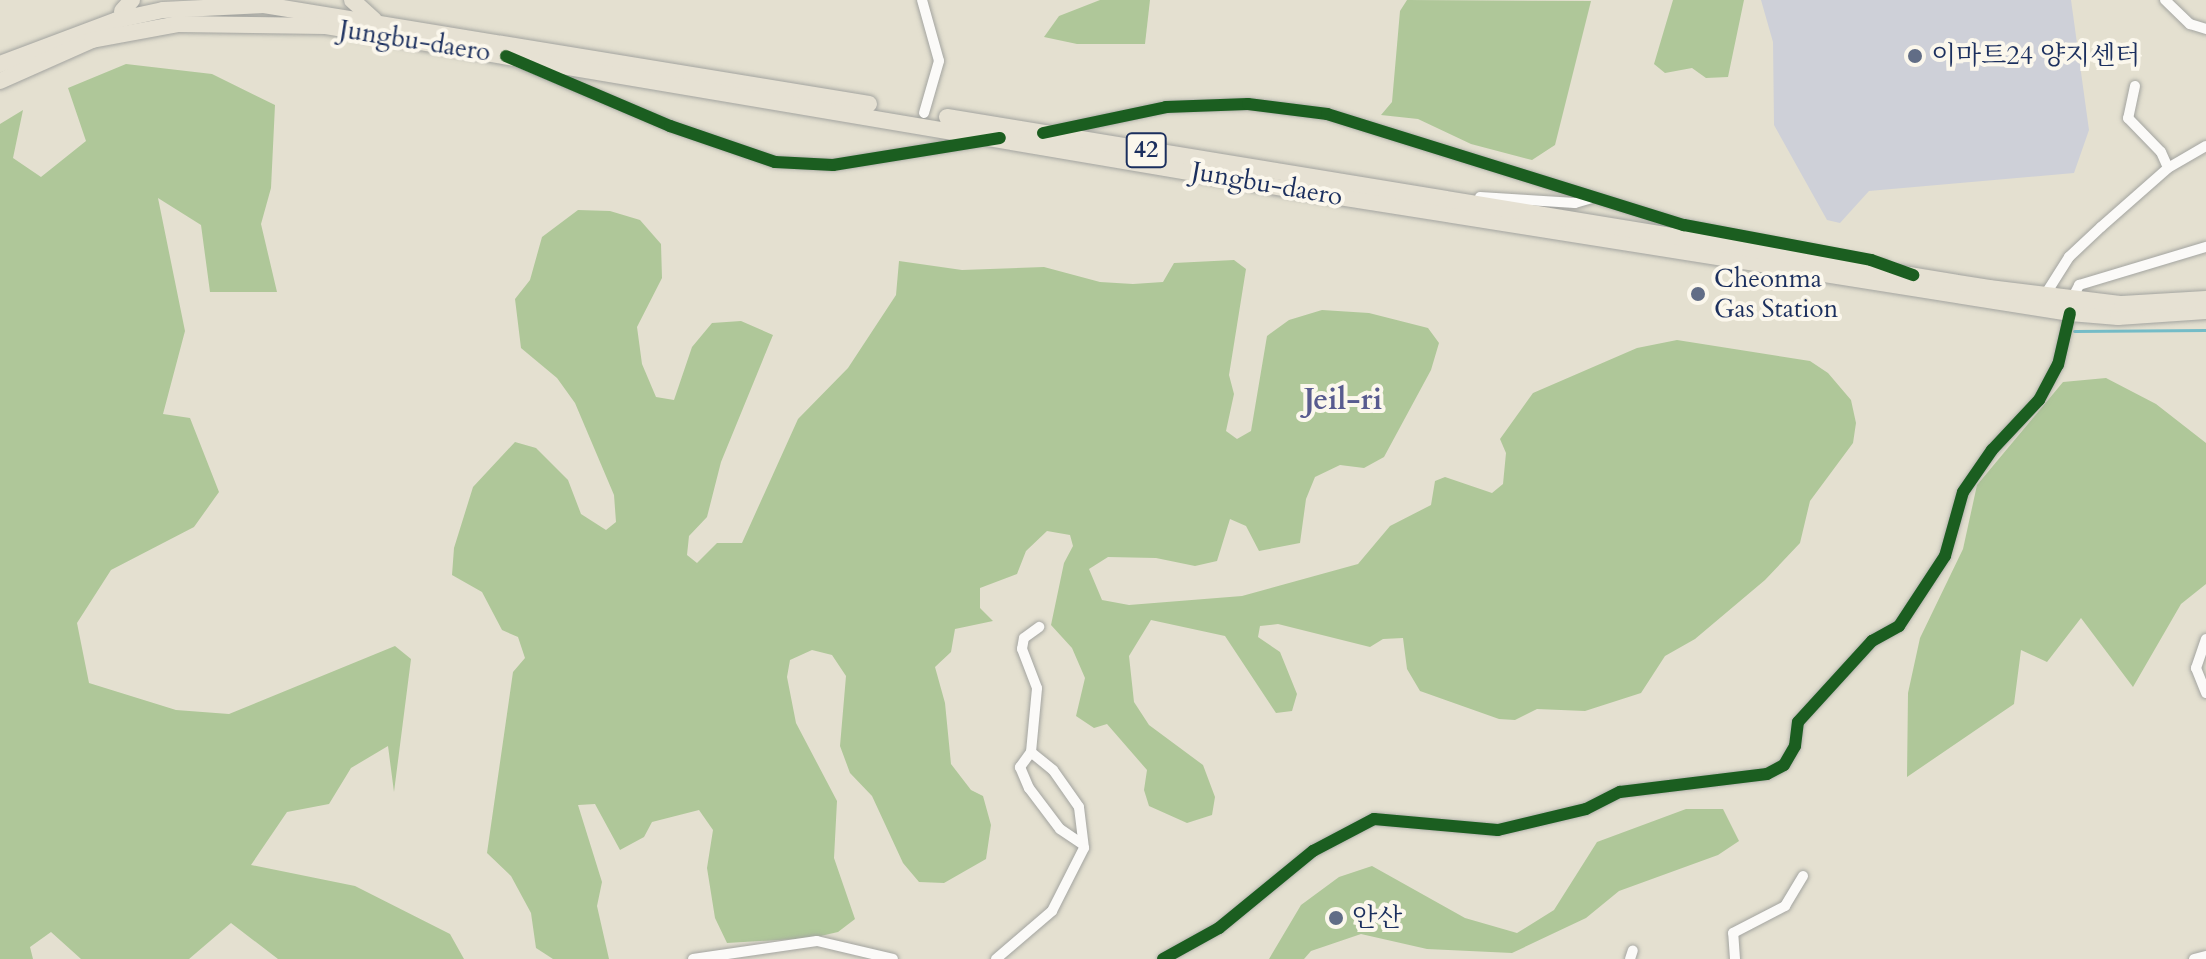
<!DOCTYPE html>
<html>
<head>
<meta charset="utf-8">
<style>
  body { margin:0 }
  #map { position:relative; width:2206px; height:959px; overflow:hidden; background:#e4e0d0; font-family:Cardo,"Noto Serif KR",serif }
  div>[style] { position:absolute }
  .industrial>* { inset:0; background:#ced0d8 }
  .forest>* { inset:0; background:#afc799 }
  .stream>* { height:3px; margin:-1.5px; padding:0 1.5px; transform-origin:1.5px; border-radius:1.5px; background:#74bcc7 }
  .roads { filter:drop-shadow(0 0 2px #a3a4a0) drop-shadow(0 0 2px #a3a4a0) }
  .minor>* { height:10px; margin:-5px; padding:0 5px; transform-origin:5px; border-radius:5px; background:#fbfaf8 }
  .primary>* { height:16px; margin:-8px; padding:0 8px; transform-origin:8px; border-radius:8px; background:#e6e1d3 }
  .cycleway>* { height:12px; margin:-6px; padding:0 6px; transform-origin:6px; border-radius:6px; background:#1b5e20 }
  .dots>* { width:22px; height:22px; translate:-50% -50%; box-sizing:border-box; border:4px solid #fbf7ec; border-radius:50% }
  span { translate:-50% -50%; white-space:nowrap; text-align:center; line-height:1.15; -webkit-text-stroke:8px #fbf7ec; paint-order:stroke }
  .shield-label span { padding:2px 6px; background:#fbf7ec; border:2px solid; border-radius:6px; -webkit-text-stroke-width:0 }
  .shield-label { font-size:24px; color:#1b2f5e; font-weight:700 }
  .street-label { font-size:26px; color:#1b2f5e }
  .poi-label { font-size:26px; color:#1b2f5e }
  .left { translate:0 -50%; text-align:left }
  .quarter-label { font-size:30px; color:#585b8f; font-weight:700 }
</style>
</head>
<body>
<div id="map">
  <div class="industrial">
    <div style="clip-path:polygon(1761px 0,2071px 0,2089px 130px,2074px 173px,1869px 191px,1840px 223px,1827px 220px,1774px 125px,1773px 42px)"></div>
  </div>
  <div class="forest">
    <div style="clip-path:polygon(1100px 0,1150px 0,1145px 44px,1077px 44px,1044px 37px,1059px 16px)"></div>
    <div style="clip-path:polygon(1407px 0,1591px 1px,1555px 145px,1532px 160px,1471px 144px,1418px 119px,1381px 115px,1392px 102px,1400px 11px)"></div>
    <div style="clip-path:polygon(1673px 0,1744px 0,1728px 77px,1706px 78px,1692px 68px,1665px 73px,1654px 64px)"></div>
    <div style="clip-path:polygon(126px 64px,212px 74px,275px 105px,271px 188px,261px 224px,277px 292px,210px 292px,201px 225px,158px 198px,185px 331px,163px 414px,190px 418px,219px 492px,194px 527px,111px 570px,77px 623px,89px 683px,176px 710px,229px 714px,395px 646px,411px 659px,394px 792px,388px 746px,351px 768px,329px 804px,287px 812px,251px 865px,355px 886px,450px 934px,464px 959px,278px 959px,231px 923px,189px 959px,81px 959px,51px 932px,30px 947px,33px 959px,0 959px,0 124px,23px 110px,13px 158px,41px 177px,86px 141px,68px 88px)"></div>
    <div style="clip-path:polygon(578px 210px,610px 211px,640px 220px,661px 244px,662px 278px,637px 327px,642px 364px,656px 397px,674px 400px,692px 347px,712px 323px,741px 321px,773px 335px,721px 462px,707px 517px,689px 536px,687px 555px,697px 563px,717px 543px,742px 543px,798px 419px,848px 368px,896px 295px,899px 261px,962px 270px,1044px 267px,1100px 282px,1133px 284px,1163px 282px,1174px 263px,1234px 260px,1246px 269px,1229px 375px,1234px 394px,1226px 431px,1237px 439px,1251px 431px,1267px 336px,1289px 320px,1322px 310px,1369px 313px,1428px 328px,1439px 343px,1431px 370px,1384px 457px,1364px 468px,1340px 465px,1315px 477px,1306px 499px,1300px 543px,1259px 551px,1246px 526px,1230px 519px,1217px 561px,1195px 566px,1156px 558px,1108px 557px,1089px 569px,1102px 600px,1129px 605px,1242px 596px,1358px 564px,1390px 526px,1431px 505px,1435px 481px,1445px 477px,1492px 493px,1503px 484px,1506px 453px,1500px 439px,1533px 393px,1637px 348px,1677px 340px,1810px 361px,1828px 373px,1851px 400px,1856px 423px,1853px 443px,1810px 501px,1800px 543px,1765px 580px,1695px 639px,1665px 656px,1641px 693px,1585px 711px,1537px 709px,1515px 720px,1499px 719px,1420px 691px,1407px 669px,1403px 638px,1383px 639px,1370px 647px,1278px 624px,1260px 626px,1258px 637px,1280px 652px,1297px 694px,1292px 711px,1276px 713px,1225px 636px,1151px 620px,1129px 656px,1134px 702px,1149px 725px,1203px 765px,1215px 797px,1212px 815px,1187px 823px,1149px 806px,1144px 790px,1147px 770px,1107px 724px,1094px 728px,1076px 716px,1085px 678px,1072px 648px,1051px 625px,1064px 563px,1073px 546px,1070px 535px,1047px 531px,1026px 551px,1017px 574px,980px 588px,980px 608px,993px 621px,955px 629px,951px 652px,935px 667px,945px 703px,951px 764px,971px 790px,983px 796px,991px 825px,986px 859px,944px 883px,919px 882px,903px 863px,872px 796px,850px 773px,840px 746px,846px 676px,832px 655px,812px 650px,790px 660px,787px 677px,796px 723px,837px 801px,834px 858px,855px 919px,838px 932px,812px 938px,727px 943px,715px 918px,707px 868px,713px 830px,699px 810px,652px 822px,644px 837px,620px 850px,595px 804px,578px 805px,602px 882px,597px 906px,609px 959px,553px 959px,536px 948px,531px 913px,511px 876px,487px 853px,513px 672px,525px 658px,518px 637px,502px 630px,482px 592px,452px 575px,454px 548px,473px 487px,515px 442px,536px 448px,568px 480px,581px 514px,606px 530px,616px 522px,614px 495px,575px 403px,557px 378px,521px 348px,515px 299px,530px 280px,542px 237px)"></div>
    <div style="clip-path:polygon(2106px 378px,2156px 404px,2206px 443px,2206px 584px,2181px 604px,2133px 687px,2081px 618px,2047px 662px,2021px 650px,2014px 704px,1907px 777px,1908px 693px,1920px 638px,1963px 549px,1977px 485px,2063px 382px)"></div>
    <div style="clip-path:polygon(1686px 809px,1723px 809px,1739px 841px,1718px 855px,1619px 891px,1586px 918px,1512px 953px,1427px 949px,1361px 934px,1311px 951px,1304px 959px,1269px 959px,1301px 905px,1339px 877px,1372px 866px,1465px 918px,1517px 933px,1554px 910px,1597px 842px)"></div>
  </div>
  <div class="stream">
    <div style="left:2074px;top:331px;width:132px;rotate:-0.4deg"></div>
  </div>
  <div class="roads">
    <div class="minor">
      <div style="left:922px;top:0;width:63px;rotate:74.4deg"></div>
      <div style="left:939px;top:61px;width:54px;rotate:106.1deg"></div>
      <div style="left:2165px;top:0;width:35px;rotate:44deg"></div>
      <div style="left:2190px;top:24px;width:17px;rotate:17deg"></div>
      <div style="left:518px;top:62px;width:165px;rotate:22.8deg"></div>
      <div style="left:670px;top:126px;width:111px;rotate:18.9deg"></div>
      <div style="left:775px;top:162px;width:58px;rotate:3deg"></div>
      <div style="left:833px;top:165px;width:150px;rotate:-9.2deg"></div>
      <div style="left:2135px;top:86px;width:33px;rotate:102deg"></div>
      <div style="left:2128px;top:118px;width:47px;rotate:45.9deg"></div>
      <div style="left:2161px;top:152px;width:17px;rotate:66deg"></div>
      <div style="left:1053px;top:131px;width:116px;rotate:-12deg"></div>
      <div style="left:1166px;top:107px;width:82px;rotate:-2.1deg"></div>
      <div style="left:1248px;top:104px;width:80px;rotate:7.2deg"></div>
      <div style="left:1327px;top:114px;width:374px;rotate:17.3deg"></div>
      <div style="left:1684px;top:225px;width:205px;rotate:11.3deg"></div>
      <div style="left:1480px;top:197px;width:95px;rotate:3.6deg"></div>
      <div style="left:1575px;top:203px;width:18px;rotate:-16deg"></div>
      <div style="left:2045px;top:295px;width:45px;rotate:-57.7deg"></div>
      <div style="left:2069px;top:257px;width:44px;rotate:-43.2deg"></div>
      <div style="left:2101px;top:227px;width:89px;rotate:-41.4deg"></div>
      <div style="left:2168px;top:168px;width:44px;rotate:-30.1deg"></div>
      <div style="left:2072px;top:299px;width:16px;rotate:-63deg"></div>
      <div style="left:2079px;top:285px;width:133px;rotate:-16.7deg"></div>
      <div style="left:2206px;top:639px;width:31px;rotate:109deg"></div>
      <div style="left:2196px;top:668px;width:27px;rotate:68deg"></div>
      <div style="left:1031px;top:752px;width:64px;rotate:-84.6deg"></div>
      <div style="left:1037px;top:688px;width:42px;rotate:-111deg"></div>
      <div style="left:1022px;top:649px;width:11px;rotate:-80deg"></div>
      <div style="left:1024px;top:638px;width:19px;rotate:-36deg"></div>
      <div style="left:693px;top:959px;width:125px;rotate:-8.3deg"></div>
      <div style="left:817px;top:941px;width:78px;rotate:13.3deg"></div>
      <div style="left:996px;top:959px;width:74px;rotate:-40.6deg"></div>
      <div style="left:1052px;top:911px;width:71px;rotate:-63.1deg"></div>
      <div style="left:1084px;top:848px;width:41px;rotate:-97deg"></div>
      <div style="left:1079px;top:807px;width:45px;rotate:-125.1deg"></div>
      <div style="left:1053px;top:770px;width:28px;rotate:-141deg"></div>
      <div style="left:1031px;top:752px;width:19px;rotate:126deg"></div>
      <div style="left:1020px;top:767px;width:23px;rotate:67deg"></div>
      <div style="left:1029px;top:788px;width:51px;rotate:52.9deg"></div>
      <div style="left:1060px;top:829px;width:27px;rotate:34deg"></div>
      <div style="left:1163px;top:959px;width:64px;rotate:-29deg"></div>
      <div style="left:1219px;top:928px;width:122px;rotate:-39.3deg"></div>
      <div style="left:1313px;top:851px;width:69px;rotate:-27.7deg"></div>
      <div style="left:1374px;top:819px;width:124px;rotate:5.1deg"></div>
      <div style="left:1498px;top:830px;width:90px;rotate:-13.4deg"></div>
      <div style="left:1586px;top:809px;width:38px;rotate:-27deg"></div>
      <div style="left:1620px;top:792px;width:148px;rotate:-7deg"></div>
      <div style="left:1767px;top:774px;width:19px;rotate:-28deg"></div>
      <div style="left:1784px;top:765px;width:22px;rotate:-60deg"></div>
      <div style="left:1795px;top:746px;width:24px;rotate:-83deg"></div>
      <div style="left:1798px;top:722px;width:110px;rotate:-47.6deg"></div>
      <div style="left:1872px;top:641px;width:31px;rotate:-29deg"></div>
      <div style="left:1899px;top:626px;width:84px;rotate:-56.7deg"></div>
      <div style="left:1945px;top:556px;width:66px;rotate:-74.3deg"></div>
      <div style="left:1963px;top:492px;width:51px;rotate:-55.4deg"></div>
      <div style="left:1992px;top:450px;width:69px;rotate:-46.8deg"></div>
      <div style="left:2039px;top:400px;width:40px;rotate:-62deg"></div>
      <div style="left:2058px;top:365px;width:53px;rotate:-77deg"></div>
      <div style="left:1630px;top:959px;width:9px;rotate:-72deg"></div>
      <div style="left:1735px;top:959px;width:26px;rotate:-94deg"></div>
      <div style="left:1733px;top:933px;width:59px;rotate:-27.4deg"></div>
      <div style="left:1785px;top:906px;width:35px;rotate:-59deg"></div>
      <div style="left:2194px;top:959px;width:12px;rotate:-14deg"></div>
    </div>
    <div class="primary">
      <div style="left:352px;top:0;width:30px;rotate:42deg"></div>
      <div style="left:122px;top:11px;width:15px;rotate:-48deg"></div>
      <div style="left:0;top:64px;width:125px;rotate:-20.6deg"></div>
      <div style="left:117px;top:20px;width:47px;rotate:-12.3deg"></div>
      <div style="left:163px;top:10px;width:101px;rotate:-2.8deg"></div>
      <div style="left:264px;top:5px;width:613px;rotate:9.29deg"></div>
      <div style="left:0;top:81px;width:101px;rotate:-24deg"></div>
      <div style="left:92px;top:40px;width:87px;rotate:-10.5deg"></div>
      <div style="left:178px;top:24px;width:148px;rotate:0.8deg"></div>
      <div style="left:326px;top:26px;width:983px;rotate:9.61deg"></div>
      <div style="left:1295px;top:190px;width:785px;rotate:9.02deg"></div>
      <div style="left:2070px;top:313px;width:48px;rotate:4.8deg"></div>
      <div style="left:2118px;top:317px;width:88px;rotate:-3.9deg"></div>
      <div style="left:947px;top:117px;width:1056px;rotate:9.32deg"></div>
      <div style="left:1989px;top:288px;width:134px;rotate:6.9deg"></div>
      <div style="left:2122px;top:304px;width:84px;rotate:-3.4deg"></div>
    </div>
  </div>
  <div class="cycleway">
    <div style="left:506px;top:56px;width:178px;rotate:23.1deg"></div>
    <div style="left:670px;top:126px;width:111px;rotate:18.9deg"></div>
    <div style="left:775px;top:162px;width:58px;rotate:3deg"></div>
    <div style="left:833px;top:165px;width:169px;rotate:-9.2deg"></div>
    <div style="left:1043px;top:133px;width:126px;rotate:-11.9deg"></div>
    <div style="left:1166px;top:107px;width:82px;rotate:-2.1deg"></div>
    <div style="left:1248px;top:104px;width:80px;rotate:7.2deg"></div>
    <div style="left:1327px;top:114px;width:374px;rotate:17.3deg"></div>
    <div style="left:1684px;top:225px;width:190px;rotate:10.6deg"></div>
    <div style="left:1871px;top:260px;width:45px;rotate:19.7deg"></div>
    <div style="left:1163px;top:959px;width:64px;rotate:-29deg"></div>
    <div style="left:1219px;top:928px;width:122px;rotate:-39.3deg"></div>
    <div style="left:1313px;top:851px;width:69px;rotate:-27.7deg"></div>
    <div style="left:1374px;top:819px;width:124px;rotate:5.1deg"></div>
    <div style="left:1498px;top:830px;width:90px;rotate:-13.4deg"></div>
    <div style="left:1586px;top:809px;width:38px;rotate:-27deg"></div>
    <div style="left:1620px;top:792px;width:148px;rotate:-7deg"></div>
    <div style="left:1767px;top:774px;width:19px;rotate:-28deg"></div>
    <div style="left:1784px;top:765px;width:22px;rotate:-60deg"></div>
    <div style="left:1795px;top:746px;width:24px;rotate:-83deg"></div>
    <div style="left:1798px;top:722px;width:110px;rotate:-47.6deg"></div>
    <div style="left:1872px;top:641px;width:31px;rotate:-29deg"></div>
    <div style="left:1899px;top:626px;width:84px;rotate:-56.7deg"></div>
    <div style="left:1945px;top:556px;width:66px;rotate:-74.3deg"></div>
    <div style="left:1963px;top:492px;width:51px;rotate:-55.4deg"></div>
    <div style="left:1992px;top:450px;width:69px;rotate:-46.8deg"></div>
    <div style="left:2039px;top:400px;width:40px;rotate:-62deg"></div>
    <div style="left:2058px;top:365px;width:53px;rotate:-77deg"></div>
  </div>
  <div class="dots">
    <div style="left:1915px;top:56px;background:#616d86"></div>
    <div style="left:1698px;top:294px;background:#616d86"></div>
    <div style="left:1336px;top:918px;background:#616d86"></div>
  </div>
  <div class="shield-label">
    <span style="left:1146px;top:150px">42</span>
  </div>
  <div class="street-label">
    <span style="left:415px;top:41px;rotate:9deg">Jungbu-daero</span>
    <span style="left:1267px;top:184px;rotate:10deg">Jungbu-daero</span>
  </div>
  <div class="poi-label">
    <span class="left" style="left:1931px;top:56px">이마트24 양지센터</span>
    <span class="left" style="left:1714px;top:294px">Cheonma<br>Gas Station</span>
    <span class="left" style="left:1352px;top:918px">안산</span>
  </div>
  <div class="quarter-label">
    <span style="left:1343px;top:400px">Jeil-ri</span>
  </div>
</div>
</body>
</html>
